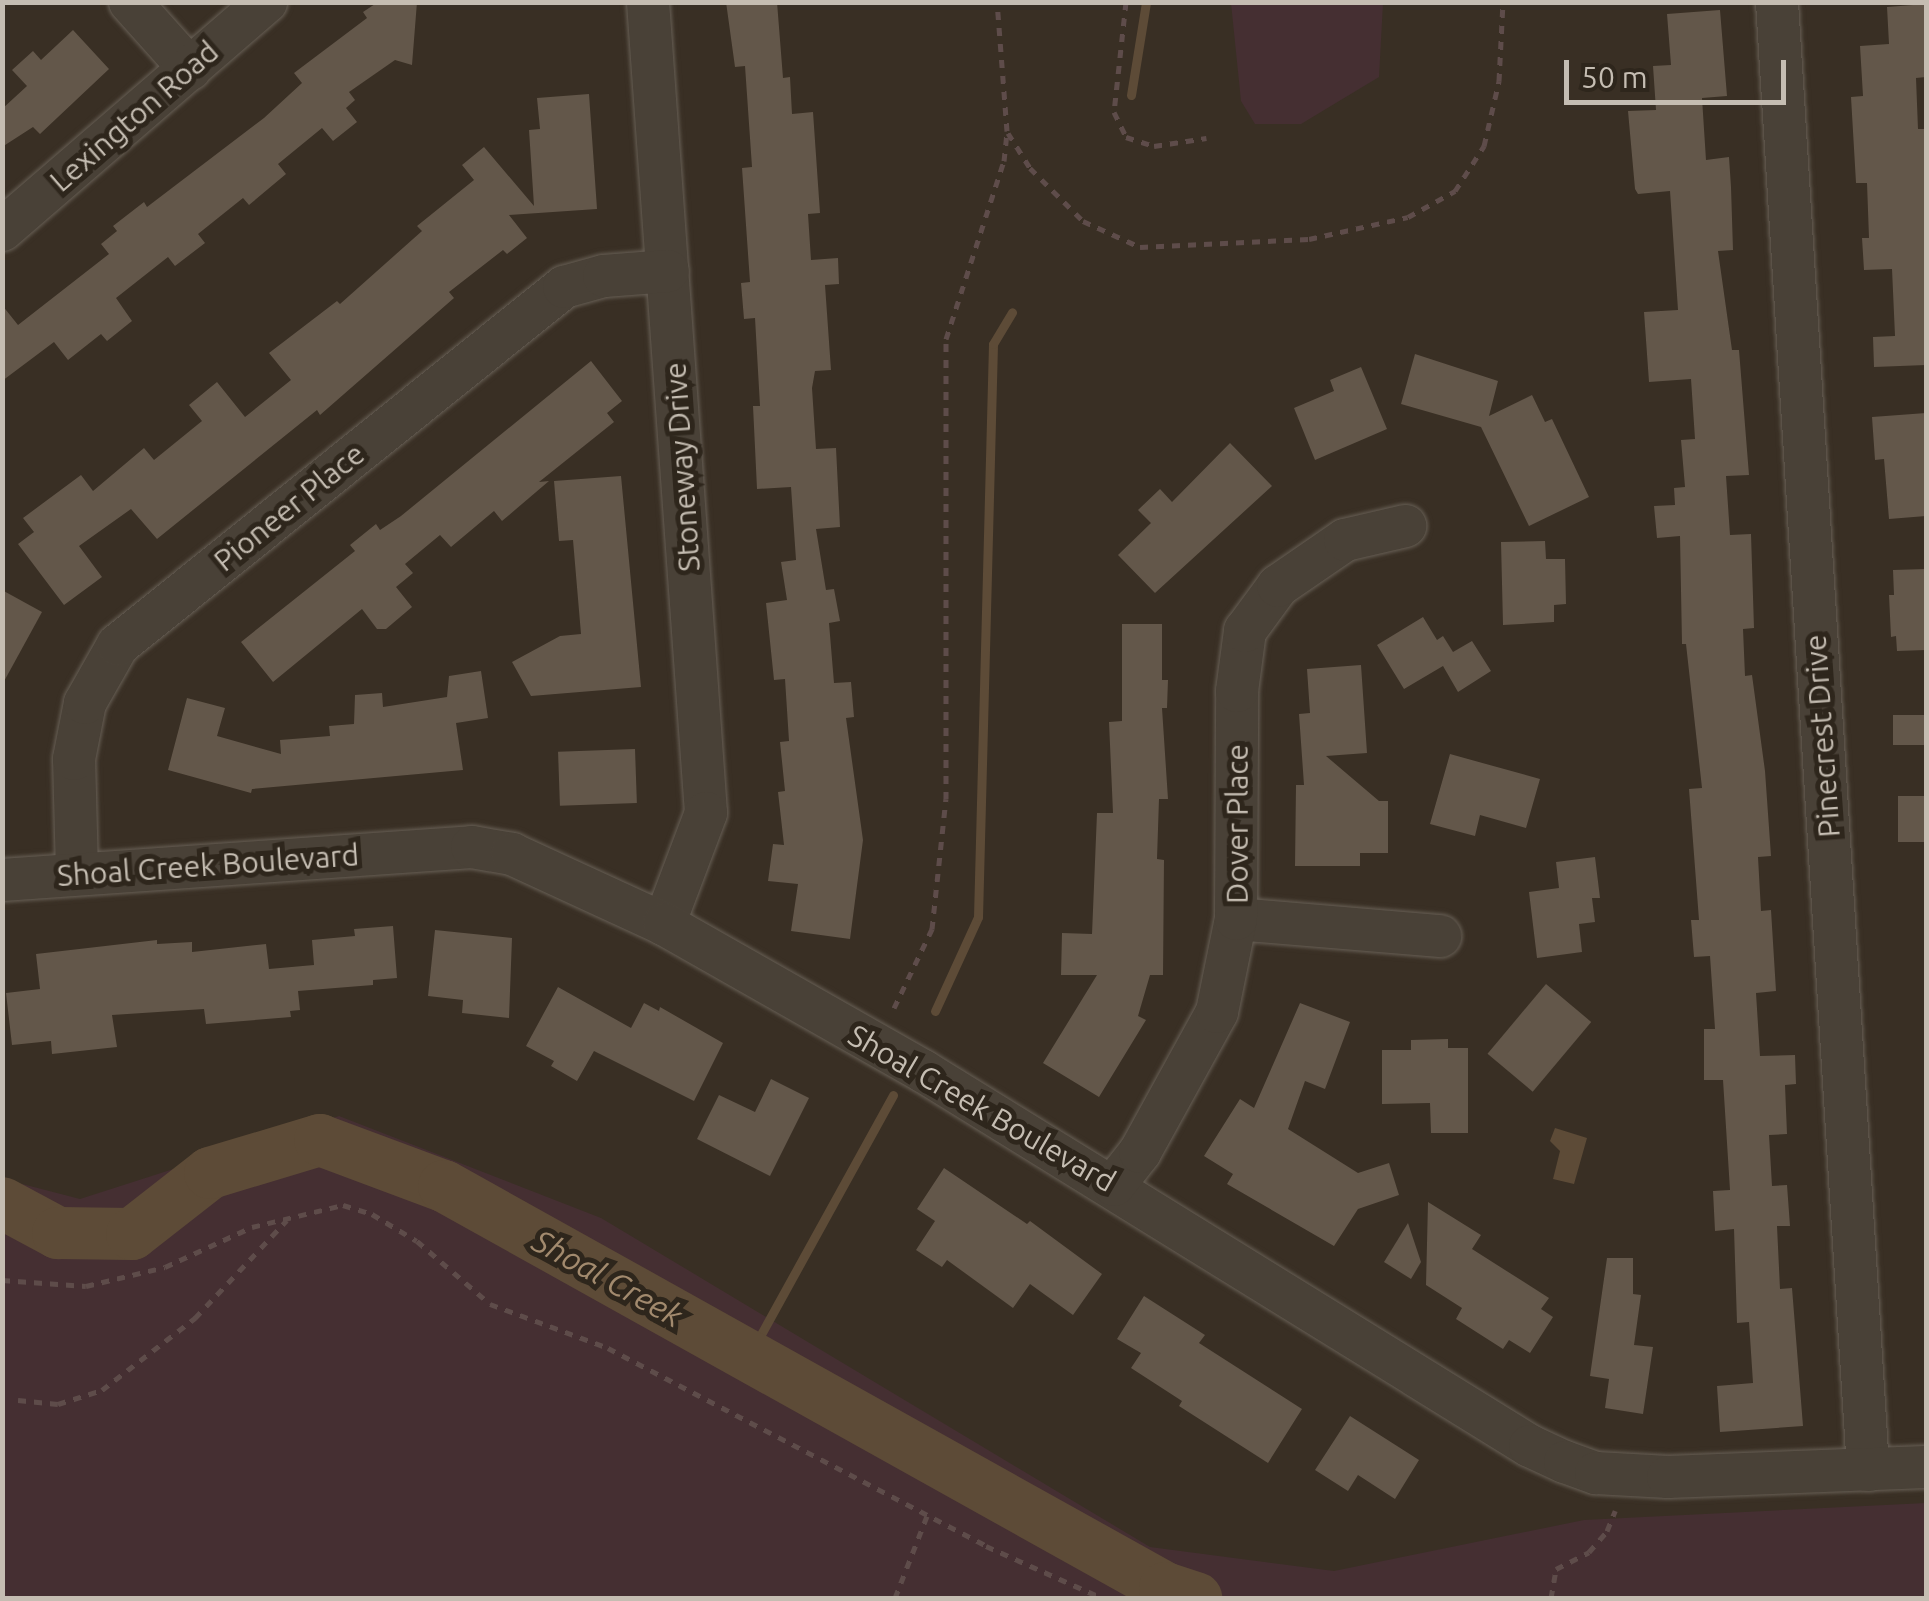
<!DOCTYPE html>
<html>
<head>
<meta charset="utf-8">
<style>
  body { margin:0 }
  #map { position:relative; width:1929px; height:1601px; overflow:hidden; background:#392f24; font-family:Ubuntu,sans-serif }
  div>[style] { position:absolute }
  .green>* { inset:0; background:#452f32 }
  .water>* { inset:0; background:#5d4b37 }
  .stream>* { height:9px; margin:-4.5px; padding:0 4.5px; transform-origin:4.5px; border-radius:4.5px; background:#5d4b37 }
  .river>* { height:52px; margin:-26px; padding:0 26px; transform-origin:26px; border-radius:26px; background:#5d4b37 }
  .building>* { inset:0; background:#63574a; transform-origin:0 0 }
  .path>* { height:5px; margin-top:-2.5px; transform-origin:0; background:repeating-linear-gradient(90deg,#5e4c4a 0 8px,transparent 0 16px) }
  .roads { filter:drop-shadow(0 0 2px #675f55) drop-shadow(0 0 2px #675f55) }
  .minor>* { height:42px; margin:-21px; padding:0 21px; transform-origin:21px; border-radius:21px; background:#494137 }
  span { translate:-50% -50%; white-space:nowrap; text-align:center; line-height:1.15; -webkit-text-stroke:10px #2e261c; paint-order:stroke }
  .street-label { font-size:30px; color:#c5bdb2 }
  .water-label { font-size:32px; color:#a28a6e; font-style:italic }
  .frame { position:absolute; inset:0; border:5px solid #c5bdb2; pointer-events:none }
  .scale { position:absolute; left:1564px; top:60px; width:222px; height:45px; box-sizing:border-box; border:5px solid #c5bdb2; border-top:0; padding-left:12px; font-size:30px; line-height:35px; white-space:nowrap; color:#c5bdb2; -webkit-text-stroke:8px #2e261c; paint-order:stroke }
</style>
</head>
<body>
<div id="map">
  <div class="green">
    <div style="clip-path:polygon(1231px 3px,1383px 3px,1379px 77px,1301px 124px,1255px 124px,1241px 101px)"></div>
    <div style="clip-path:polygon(339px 1116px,601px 1218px,1150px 1547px,1334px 1571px,1584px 1520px,1926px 1503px,1926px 1598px,3px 1598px,3px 1179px,80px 1199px)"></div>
  </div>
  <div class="water">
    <div style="clip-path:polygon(1555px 1128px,1587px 1138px,1574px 1184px,1553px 1179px,1560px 1151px,1550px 1141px)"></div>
  </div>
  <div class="stream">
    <div style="left:1131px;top:95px;width:94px;rotate:-80.8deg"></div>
    <div style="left:935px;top:1011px;width:103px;rotate:-65.4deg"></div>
    <div style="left:978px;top:917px;width:573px;rotate:-88.5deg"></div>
    <div style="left:993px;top:344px;width:37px;rotate:-59deg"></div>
    <div style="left:749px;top:1356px;width:298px;rotate:-61.1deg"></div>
  </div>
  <div class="river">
    <div style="left:2px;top:1203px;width:64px;rotate:28.2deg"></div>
    <div style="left:58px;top:1233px;width:74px;rotate:0.8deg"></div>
    <div style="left:132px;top:1234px;width:99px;rotate:-38deg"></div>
    <div style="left:210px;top:1173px;width:115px;rotate:-16.7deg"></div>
    <div style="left:320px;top:1140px;width:132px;rotate:20.4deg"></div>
    <div style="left:444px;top:1186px;width:825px;rotate:29.14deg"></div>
    <div style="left:1165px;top:1588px;width:33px;rotate:18deg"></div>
  </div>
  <div class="building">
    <div style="clip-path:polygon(378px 2px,417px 2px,412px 65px,395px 60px,349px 92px,355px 100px,346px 108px,357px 122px,333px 141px,322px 128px,278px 164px,286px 174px,249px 205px,243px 198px,198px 234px,205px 243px,175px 266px,168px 257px,116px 298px,132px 321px,107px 341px,101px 334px,68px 360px,54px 342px,2px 381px,2px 305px,18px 325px,109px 254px,101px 244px,117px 231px,113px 226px,144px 202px,147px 207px,264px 118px,302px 83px,294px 73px,367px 18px,363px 12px)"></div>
    <div style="clip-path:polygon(726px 2px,777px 2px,783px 78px,790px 77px,792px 114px,813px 112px,820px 213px,808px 214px,811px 260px,838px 258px,839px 284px,825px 285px,831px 370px,815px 371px,812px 388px,816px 449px,836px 448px,840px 527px,816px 529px,826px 590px,834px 589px,840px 621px,829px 623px,834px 683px,851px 682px,854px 717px,846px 718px,863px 840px,850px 939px,791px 931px,798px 884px,768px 881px,773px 844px,784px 845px,778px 792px,785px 791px,780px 742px,789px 741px,785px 679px,774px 680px,766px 603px,787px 600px,781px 562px,796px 560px,791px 487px,757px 489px,753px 406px,760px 406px,755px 318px,744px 319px,741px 283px,750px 282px,742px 168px,752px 167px,745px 66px,735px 67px)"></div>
    <div style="clip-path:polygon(1926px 4px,1926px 77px,1916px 78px,1918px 129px,1926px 129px,1926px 365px,1874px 367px,1873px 337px,1895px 336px,1892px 269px,1864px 270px,1862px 238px,1869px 238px,1867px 183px,1856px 183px,1851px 97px,1863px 96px,1860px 46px,1889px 44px,1887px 7px)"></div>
    <div style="clip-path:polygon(1720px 10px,1727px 96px,1702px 98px,1706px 160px,1729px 157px,1731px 187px,1733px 250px,1718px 251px,1732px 350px,1739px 350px,1749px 475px,1726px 476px,1730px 535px,1751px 534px,1754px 628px,1743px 629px,1745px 676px,1752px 675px,1765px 771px,1771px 856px,1758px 857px,1761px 911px,1771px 910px,1776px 991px,1756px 993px,1760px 1056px,1795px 1055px,1796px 1084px,1785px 1085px,1787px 1134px,1769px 1135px,1772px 1186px,1787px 1185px,1790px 1226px,1777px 1226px,1780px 1289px,1792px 1288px,1803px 1426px,1720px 1432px,1717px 1386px,1753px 1383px,1749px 1322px,1737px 1323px,1734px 1229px,1715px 1231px,1713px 1191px,1730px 1190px,1723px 1080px,1704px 1080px,1704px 1029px,1715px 1029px,1710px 956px,1694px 957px,1691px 920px,1699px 920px,1689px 789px,1702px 788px,1686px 644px,1682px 644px,1680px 536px,1657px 538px,1654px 506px,1675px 505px,1674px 488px,1685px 487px,1681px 440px,1695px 439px,1691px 379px,1649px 382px,1644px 312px,1678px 310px,1670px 191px,1638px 194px,1635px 189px,1628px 111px,1656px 110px,1653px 66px,1671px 65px,1667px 14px)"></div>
    <div style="clip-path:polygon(73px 30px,109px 69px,40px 134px,33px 127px,2px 147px,2px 109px,27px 86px,12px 70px,33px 51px,41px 60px)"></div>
    <div style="clip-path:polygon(589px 94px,597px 209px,509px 215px,527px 238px,507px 254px,503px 250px,449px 292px,454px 298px,320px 415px,317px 410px,157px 539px,131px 509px,79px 546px,102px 577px,64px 605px,18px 544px,34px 532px,23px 518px,81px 475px,93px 491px,144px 448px,154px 460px,202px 421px,189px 405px,217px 382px,245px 417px,291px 380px,269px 353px,337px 301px,340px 304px,422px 231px,417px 226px,474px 180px,462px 165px,484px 147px,534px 206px,529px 130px,540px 129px,537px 98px)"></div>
    <div style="clip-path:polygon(1415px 354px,1498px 381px,1489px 416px,1532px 395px,1545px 422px,1552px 419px,1589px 497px,1529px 526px,1481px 427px,1401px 404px)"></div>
    <div style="clip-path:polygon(591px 361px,622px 401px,607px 413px,614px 422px,539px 482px,549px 481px,502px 521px,494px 511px,451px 547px,440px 535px,405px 564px,413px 573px,396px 587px,412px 607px,386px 629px,377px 629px,362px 609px,273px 682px,241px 642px,355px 551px,350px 545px,376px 524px,380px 530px,401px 516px)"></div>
    <div style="clip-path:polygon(1361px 367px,1387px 429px,1315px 460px,1294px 408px,1334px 391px,1330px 380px)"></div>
    <div style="clip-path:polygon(1926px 413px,1926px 516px,1889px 519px,1884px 459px,1875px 460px,1872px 417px)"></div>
    <div style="clip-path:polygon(1230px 443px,1272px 486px,1155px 593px,1118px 555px,1151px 523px,1138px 510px,1160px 489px,1172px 502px)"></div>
    <div style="clip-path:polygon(621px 476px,641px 687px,531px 696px,512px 662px,560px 636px,581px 634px,573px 540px,559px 541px,554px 481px)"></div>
    <div style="clip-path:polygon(1545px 541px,1546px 559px,1565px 559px,1566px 604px,1554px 605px,1554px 622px,1503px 625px,1501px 542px)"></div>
    <div style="clip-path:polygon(1926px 569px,1926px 650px,1897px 651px,1896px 636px,1891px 637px,1889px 595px,1894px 595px,1893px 570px)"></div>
    <div style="clip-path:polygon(2px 590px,42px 612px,2px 685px)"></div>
    <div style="clip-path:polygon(1423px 617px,1437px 640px,1443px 636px,1453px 652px,1472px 641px,1491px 671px,1458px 692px,1443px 666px,1404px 689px,1377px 645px)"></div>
    <div style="clip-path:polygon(1122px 624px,1162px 624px,1162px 680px,1168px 680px,1167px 708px,1162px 708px,1168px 799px,1159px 799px,1157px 859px,1164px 860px,1163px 975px,1150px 975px,1138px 1016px,1146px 1020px,1099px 1097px,1043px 1063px,1097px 975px,1061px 975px,1062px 933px,1092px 934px,1097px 813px,1113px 813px,1109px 722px,1122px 721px)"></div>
    <div style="clip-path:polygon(1361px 665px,1367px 753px,1326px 756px,1379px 801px,1388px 801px,1388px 853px,1360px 853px,1360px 866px,1295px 866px,1296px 785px,1304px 785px,1299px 714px,1310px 713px,1307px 669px)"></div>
    <div style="clip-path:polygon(481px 671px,488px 718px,456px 723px,463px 770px,252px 789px,251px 793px,168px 770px,187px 698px,225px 708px,217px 736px,281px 754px,280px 740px,330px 736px,329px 726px,354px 724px,355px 695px,382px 693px,383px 707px,447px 697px,449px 676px)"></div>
    <div style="left:1926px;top:715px;width:30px;height:33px;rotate:90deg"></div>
    <div style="left:635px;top:749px;width:54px;height:77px;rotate:88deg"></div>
    <div style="clip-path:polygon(1450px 754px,1540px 779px,1526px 828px,1480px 815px,1475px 836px,1430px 824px)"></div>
    <div style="left:1926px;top:796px;width:46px;height:28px;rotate:90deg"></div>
    <div style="clip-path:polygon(1595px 857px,1600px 898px,1592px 898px,1595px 922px,1579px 924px,1582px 952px,1537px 958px,1529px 892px,1559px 888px,1556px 862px)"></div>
    <div style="clip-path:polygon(393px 926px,397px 978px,373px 980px,373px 985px,298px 991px,300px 1010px,290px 1011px,291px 1017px,206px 1024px,204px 1009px,112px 1015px,117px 1047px,52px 1054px,51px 1041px,12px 1045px,6px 993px,40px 989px,36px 954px,157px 940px,157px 944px,192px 942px,192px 952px,266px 944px,269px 969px,314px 965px,312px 940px,355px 936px,354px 929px)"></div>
    <div style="clip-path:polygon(435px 930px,512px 938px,509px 1018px,462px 1013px,463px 1000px,428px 996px)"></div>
    <div style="left:1546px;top:984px;width:59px;height:91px;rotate:40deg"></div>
    <div style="clip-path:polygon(558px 987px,631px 1028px,644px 1003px,659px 1011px,660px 1007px,723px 1043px,694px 1101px,594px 1051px,577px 1081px,551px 1066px,554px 1061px,526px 1046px)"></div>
    <div style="clip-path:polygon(1300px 1003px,1350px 1022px,1325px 1089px,1305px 1081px,1288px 1129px,1358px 1173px,1389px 1163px,1399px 1195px,1358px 1209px,1334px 1246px,1227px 1184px,1233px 1174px,1204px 1156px,1240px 1099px,1254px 1108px)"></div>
    <div style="clip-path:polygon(1448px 1039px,1448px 1048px,1468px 1048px,1468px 1133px,1431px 1133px,1430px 1103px,1382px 1104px,1382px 1050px,1411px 1050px,1411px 1040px)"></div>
    <div style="clip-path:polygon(771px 1079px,809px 1098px,770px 1176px,697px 1139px,719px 1095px,755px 1112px)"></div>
    <div style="clip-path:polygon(944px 1168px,1027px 1224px,1030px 1221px,1102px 1274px,1073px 1315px,1030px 1284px,1013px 1308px,947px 1260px,942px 1267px,916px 1250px,935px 1221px,917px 1209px)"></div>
    <div style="clip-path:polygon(1428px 1202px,1481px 1235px,1472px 1249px,1549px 1298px,1541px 1309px,1553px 1317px,1530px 1353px,1509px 1340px,1503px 1349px,1456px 1319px,1462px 1308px,1426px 1285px)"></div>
    <div style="clip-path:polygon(1408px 1223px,1421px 1262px,1411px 1279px,1384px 1262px)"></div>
    <div style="clip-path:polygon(1607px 1258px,1633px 1258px,1633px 1294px,1641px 1295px,1634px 1345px,1653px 1347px,1643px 1414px,1605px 1408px,1609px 1379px,1590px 1376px)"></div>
    <div style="clip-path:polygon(1144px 1296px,1205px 1335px,1199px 1343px,1302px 1409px,1268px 1463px,1179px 1406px,1182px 1401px,1131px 1368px,1141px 1353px,1117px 1339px)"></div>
    <div style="clip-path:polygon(1350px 1416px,1419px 1460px,1395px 1499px,1358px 1475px,1348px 1491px,1315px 1470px)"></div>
  </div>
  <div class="path">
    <div style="left:1126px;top:2px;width:111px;rotate:96.2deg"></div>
    <div style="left:1114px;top:112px;width:28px;rotate:64deg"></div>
    <div style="left:1126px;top:137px;width:29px;rotate:18deg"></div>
    <div style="left:1154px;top:146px;width:53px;rotate:-8.7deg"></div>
    <div style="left:1008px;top:133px;width:41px;rotate:57.8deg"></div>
    <div style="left:1030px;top:168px;width:75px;rotate:45deg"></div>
    <div style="left:1083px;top:221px;width:63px;rotate:24.5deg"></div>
    <div style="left:1140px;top:247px;width:169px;rotate:-2.7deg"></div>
    <div style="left:1309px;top:239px;width:101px;rotate:-12.5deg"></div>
    <div style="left:1408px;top:217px;width:54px;rotate:-29deg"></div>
    <div style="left:1455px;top:191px;width:54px;rotate:-57.2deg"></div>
    <div style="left:1484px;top:146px;width:67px;rotate:-77deg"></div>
    <div style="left:1499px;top:81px;width:79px;rotate:-87.1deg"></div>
    <div style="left:894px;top:1008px;width:88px;rotate:-64.3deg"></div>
    <div style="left:932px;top:929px;width:131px;rotate:-83.9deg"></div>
    <div style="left:946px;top:799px;width:460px;rotate:-90deg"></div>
    <div style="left:946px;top:339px;width:187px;rotate:-72deg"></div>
    <div style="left:1004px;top:161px;width:30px;rotate:-84deg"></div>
    <div style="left:1007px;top:131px;width:129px;rotate:-94.4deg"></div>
    <div style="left:2px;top:1280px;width:84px;rotate:4.1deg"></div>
    <div style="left:86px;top:1286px;width:81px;rotate:-13.5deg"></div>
    <div style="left:165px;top:1267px;width:96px;rotate:-24.7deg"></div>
    <div style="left:252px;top:1227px;width:94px;rotate:-13.6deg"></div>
    <div style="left:343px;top:1205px;width:30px;rotate:17deg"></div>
    <div style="left:372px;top:1214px;width:52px;rotate:31deg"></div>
    <div style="left:417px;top:1241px;width:96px;rotate:40.8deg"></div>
    <div style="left:490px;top:1304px;width:126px;rotate:20.4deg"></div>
    <div style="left:608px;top:1348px;width:427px;rotate:27.6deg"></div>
    <div style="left:986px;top:1546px;width:127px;rotate:24.1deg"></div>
    <div style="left:18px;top:1400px;width:40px;rotate:5.7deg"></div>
    <div style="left:58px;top:1404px;width:46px;rotate:-17.7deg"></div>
    <div style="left:102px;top:1390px;width:118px;rotate:-37.7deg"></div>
    <div style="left:195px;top:1318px;width:134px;rotate:-46.8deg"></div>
    <div style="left:895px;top:1598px;width:88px;rotate:-68.7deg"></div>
    <div style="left:1551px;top:1598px;width:29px;rotate:-80deg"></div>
    <div style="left:1556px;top:1569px;width:37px;rotate:-27deg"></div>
    <div style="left:1589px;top:1552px;width:28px;rotate:-49deg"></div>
    <div style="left:1607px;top:1531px;width:22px;rotate:-68deg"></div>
  </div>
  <div class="roads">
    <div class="minor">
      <div style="left:130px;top:2px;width:90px;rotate:48.2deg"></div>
      <div style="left:648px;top:2px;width:813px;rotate:85.91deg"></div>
      <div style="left:706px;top:813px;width:119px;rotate:110.7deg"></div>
      <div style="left:1777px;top:2px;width:1471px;rotate:86.45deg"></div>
      <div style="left:2px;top:230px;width:349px;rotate:-40.8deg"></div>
      <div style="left:77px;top:872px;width:113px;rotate:-91.5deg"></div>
      <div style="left:74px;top:759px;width:57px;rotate:-78.9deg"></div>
      <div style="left:85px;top:703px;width:67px;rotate:-60.4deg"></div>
      <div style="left:118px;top:645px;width:572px;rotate:-38.75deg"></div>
      <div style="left:564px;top:287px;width:41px;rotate:-15.4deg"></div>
      <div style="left:604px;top:276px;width:64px;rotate:-4.5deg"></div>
      <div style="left:2px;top:880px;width:471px;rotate:-4deg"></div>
      <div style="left:472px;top:847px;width:41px;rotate:9.9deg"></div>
      <div style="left:512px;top:854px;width:167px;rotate:24.7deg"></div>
      <div style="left:664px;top:924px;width:298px;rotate:29.6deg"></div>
      <div style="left:923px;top:1071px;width:713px;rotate:31.71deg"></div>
      <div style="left:1530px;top:1446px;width:38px;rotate:25deg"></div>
      <div style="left:1565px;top:1462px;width:33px;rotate:20deg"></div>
      <div style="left:1596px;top:1473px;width:72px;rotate:3.2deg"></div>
      <div style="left:1668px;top:1477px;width:258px;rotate:-2.2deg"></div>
      <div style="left:1236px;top:919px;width:205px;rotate:4.8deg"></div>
      <div style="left:1114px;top:1185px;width:42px;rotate:-51.8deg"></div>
      <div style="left:1140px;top:1152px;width:160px;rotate:-61.2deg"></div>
      <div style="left:1217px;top:1012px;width:95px;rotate:-78.5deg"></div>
      <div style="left:1236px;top:919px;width:228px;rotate:-89.7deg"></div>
      <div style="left:1237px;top:691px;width:61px;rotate:-82.4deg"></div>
      <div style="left:1245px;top:631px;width:56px;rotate:-53.7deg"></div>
      <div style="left:1278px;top:586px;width:81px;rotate:-34.5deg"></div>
      <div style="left:1345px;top:540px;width:62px;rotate:-13.1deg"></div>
    </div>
  </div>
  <div class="street-label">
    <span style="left:134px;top:116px;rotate:-41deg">Lexington Road</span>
    <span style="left:682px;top:467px;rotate:-94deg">Stoneway Drive</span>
    <span style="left:289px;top:507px;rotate:-39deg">Pioneer Place</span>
    <span style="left:1822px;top:736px;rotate:-94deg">Pinecrest Drive</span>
    <span style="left:1237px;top:824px;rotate:-90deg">Dover Place</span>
    <span style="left:208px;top:865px;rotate:-4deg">Shoal Creek Boulevard</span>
    <span style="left:982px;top:1108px;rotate:30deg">Shoal Creek Boulevard</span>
  </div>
  <div class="water-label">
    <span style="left:608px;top:1278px;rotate:29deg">Shoal Creek</span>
  </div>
  <div class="frame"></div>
  <div class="scale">50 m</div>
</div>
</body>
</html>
